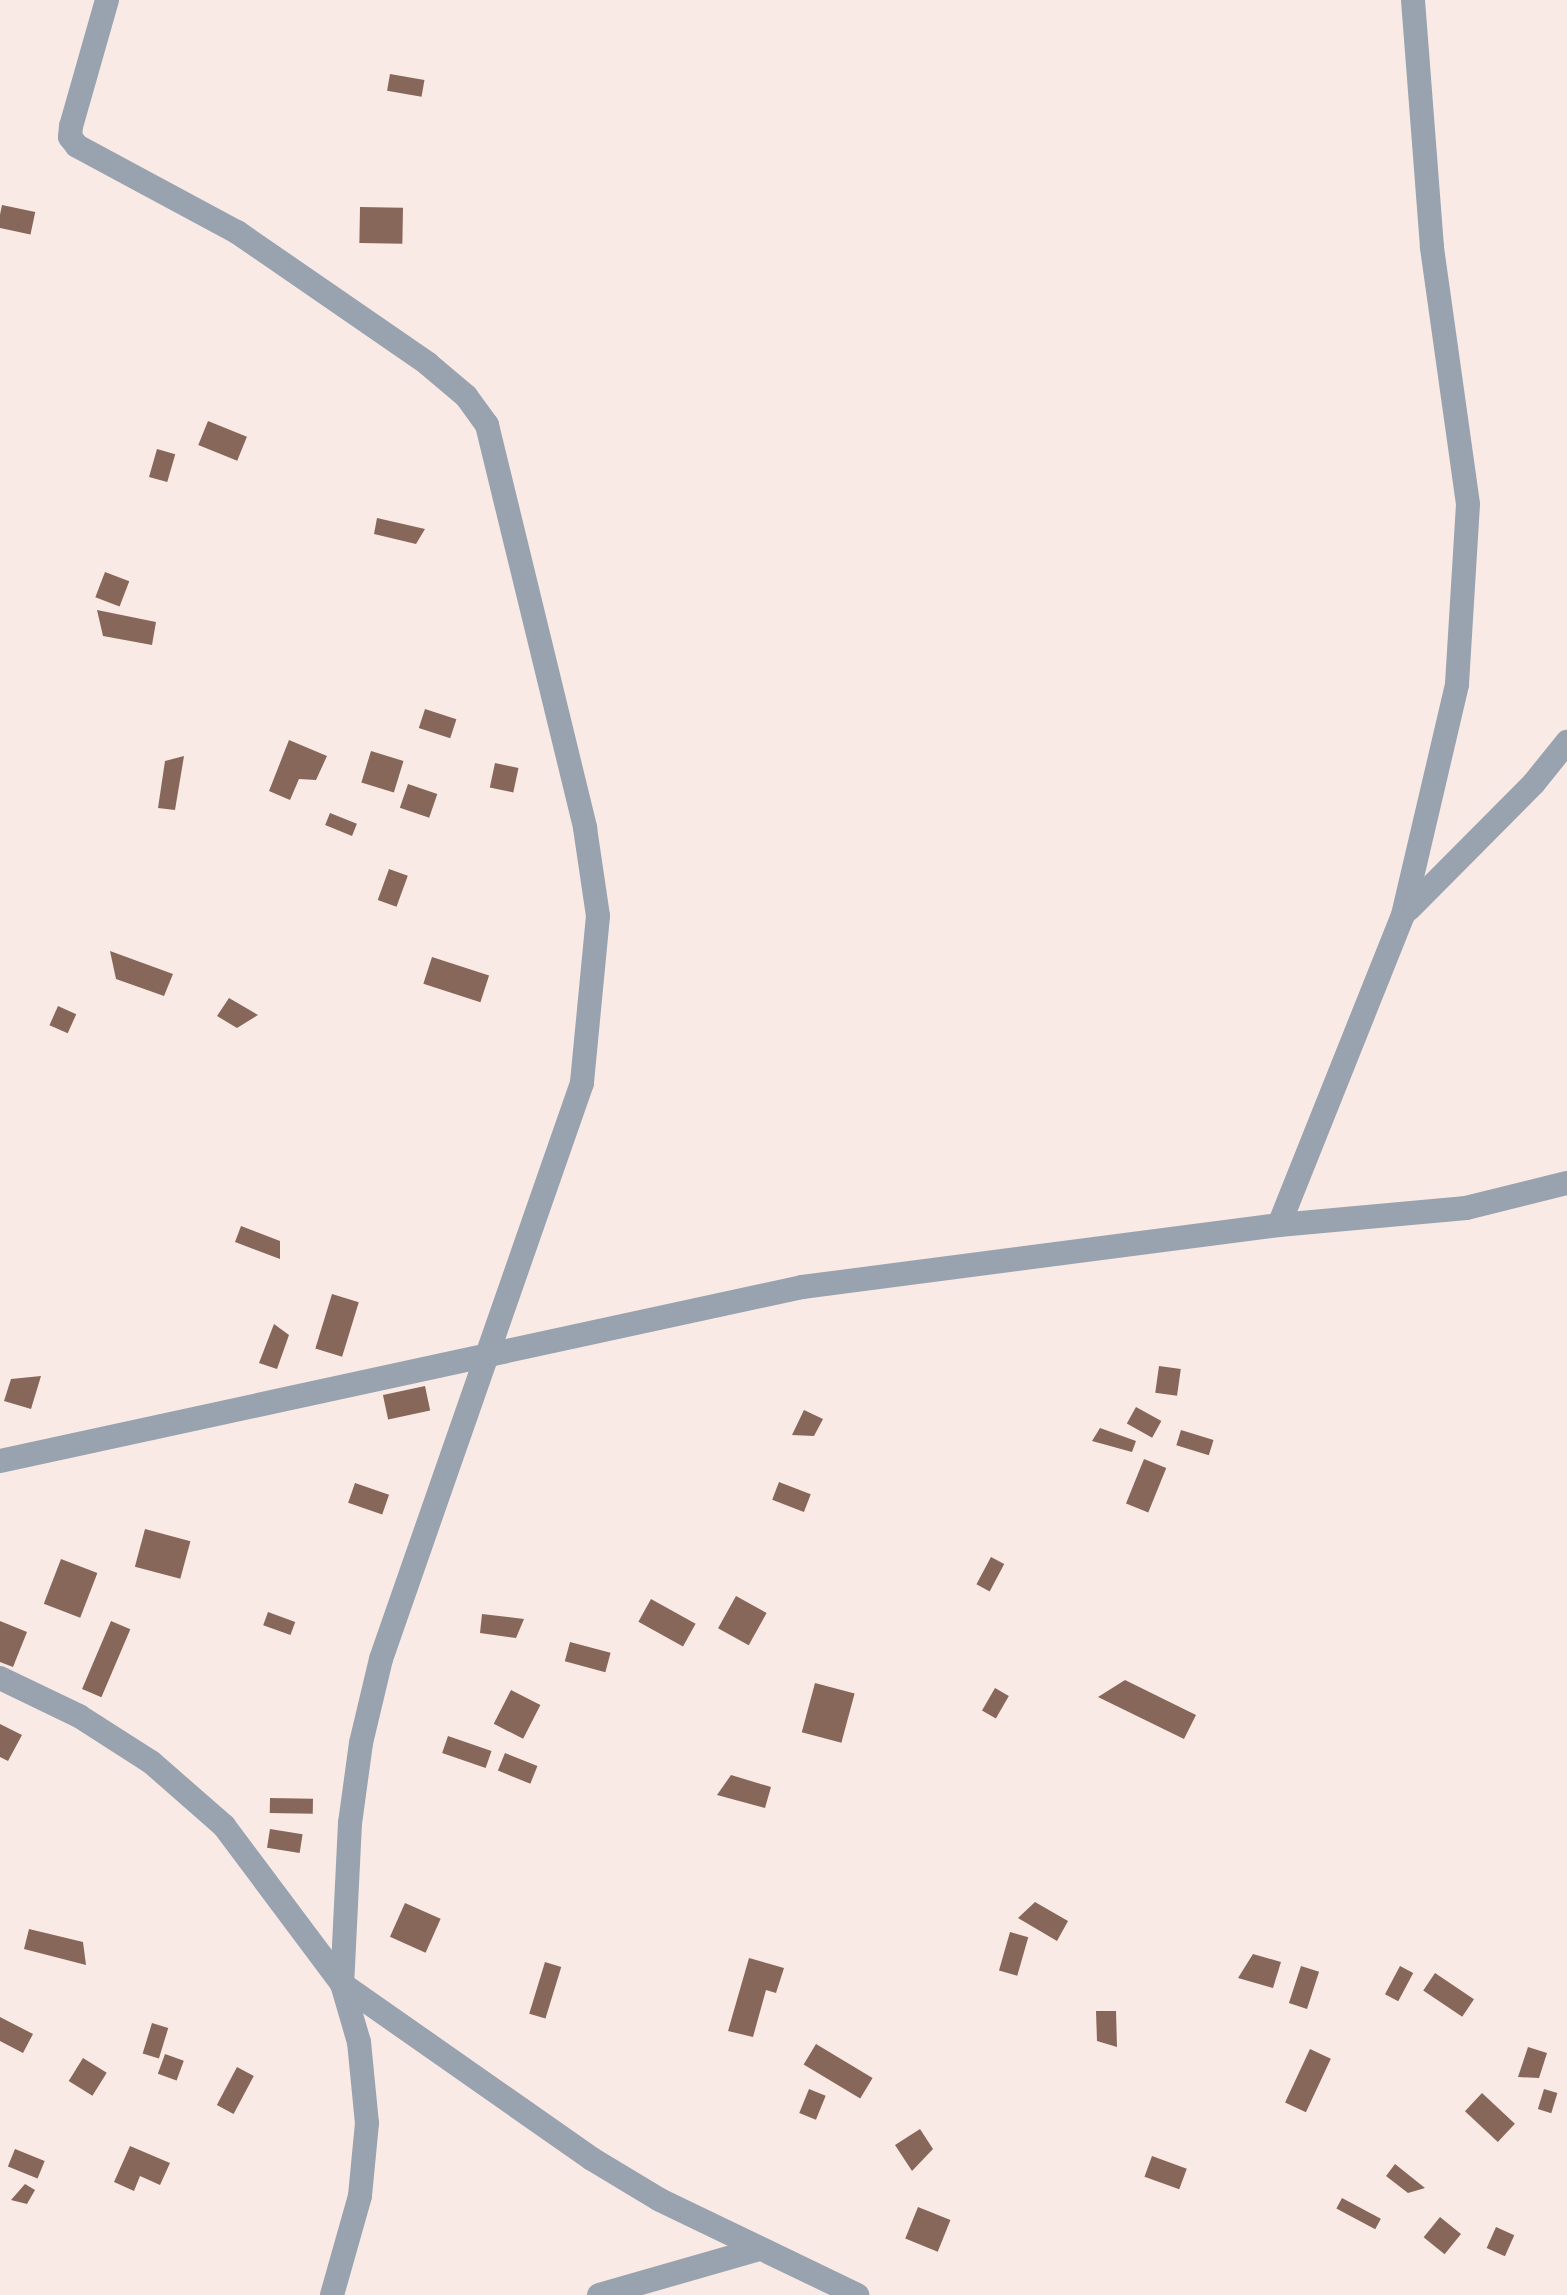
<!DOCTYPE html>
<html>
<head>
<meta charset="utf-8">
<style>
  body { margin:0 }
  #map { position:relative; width:1567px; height:2295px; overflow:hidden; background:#faeae5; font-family:"Space Grotesk",sans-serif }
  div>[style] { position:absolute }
  .building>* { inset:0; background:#88675b; transform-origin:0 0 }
  .street>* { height:24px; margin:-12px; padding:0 12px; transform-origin:12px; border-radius:12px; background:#98a3af }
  span { translate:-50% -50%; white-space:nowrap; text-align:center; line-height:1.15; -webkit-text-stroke:9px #faeae5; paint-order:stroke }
</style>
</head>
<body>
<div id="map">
  <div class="building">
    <div style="left:390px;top:74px;width:35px;height:17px;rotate:10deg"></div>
    <div style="left:2px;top:205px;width:34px;height:23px;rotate:12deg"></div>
    <div style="left:360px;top:207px;width:43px;height:36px;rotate:1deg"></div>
    <div style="left:208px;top:421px;width:42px;height:26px;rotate:22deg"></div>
    <div style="left:157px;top:449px;width:19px;height:29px;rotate:16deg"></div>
    <div style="clip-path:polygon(377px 518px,425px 529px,416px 544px,374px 534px)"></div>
    <div style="left:105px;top:572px;width:26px;height:27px;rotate:21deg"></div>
    <div style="clip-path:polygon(97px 610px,156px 622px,152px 645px,103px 636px)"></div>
    <div style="left:425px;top:709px;width:33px;height:20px;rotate:18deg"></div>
    <div style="clip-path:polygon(289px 740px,327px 756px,316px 780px,299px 779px,290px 800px,269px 791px)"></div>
    <div style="left:371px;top:751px;width:34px;height:33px;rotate:17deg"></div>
    <div style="clip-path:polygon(184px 756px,175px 810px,158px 808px,165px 761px)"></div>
    <div style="left:495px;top:763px;width:24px;height:25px;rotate:12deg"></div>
    <div style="left:408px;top:784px;width:31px;height:25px;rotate:19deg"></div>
    <div style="left:330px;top:813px;width:29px;height:13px;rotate:22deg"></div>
    <div style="left:389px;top:869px;width:20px;height:33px;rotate:20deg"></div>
    <div style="clip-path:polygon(110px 951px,173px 974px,164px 996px,116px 979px)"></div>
    <div style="left:432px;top:957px;width:60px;height:28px;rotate:18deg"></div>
    <div style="clip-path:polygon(229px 998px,258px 1015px,237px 1028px,217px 1016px)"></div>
    <div style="left:58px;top:1006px;width:20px;height:21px;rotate:24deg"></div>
    <div style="clip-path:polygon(241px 1226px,280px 1241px,280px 1259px,235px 1242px)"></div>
    <div style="left:332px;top:1294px;width:28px;height:57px;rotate:17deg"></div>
    <div style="clip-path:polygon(274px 1324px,289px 1335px,277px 1369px,259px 1363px)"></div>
    <div style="left:1159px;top:1366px;width:22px;height:27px;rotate:8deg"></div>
    <div style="clip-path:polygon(41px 1376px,31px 1409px,4px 1401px,11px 1379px)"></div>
    <div style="left:425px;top:1386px;width:25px;height:43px;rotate:78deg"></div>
    <div style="left:1136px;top:1407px;width:29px;height:19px;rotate:29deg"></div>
    <div style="clip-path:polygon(804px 1410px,823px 1419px,814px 1436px,792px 1435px)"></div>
    <div style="clip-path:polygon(1100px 1428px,1136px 1441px,1132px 1452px,1092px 1441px)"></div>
    <div style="left:1181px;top:1430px;width:34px;height:16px;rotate:17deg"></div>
    <div style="left:1144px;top:1459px;width:24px;height:48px;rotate:22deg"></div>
    <div style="left:779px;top:1482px;width:34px;height:19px;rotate:21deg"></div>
    <div style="left:355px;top:1483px;width:36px;height:21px;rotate:19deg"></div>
    <div style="left:145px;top:1529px;width:47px;height:39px;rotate:15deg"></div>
    <div style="left:991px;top:1557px;width:15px;height:31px;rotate:28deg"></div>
    <div style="left:61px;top:1559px;width:39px;height:48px;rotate:21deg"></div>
    <div style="left:736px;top:1596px;width:35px;height:37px;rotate:29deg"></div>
    <div style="left:651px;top:1599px;width:51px;height:26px;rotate:29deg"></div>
    <div style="left:268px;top:1612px;width:29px;height:14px;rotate:20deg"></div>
    <div style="clip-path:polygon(482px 1614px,524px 1619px,516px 1638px,480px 1633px)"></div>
    <div style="clip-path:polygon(0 1621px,27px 1632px,13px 1667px,0 1662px)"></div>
    <div style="left:111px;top:1621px;width:21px;height:74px;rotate:23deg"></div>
    <div style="left:570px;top:1642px;width:42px;height:20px;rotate:15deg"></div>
    <div style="clip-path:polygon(1125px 1680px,1196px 1715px,1184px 1739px,1098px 1697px)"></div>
    <div style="left:815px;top:1683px;width:41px;height:51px;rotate:15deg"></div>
    <div style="left:995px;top:1688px;width:16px;height:26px;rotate:30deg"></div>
    <div style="left:511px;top:1690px;width:33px;height:38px;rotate:27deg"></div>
    <div style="clip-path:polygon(0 1724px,22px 1735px,8px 1761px,0 1757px)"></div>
    <div style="left:448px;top:1736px;width:46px;height:18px;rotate:19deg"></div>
    <div style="left:505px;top:1753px;width:35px;height:19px;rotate:22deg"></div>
    <div style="clip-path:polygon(731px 1775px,771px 1787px,765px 1808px,717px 1795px)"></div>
    <div style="left:270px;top:1798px;width:43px;height:15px;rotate:1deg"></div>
    <div style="left:270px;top:1829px;width:33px;height:19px;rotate:9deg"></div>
    <div style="clip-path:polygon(1035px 1902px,1068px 1921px,1057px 1941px,1018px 1918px)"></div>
    <div style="left:405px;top:1903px;width:39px;height:37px;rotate:24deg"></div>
    <div style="clip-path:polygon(29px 1929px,83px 1942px,86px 1965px,24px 1949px)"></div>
    <div style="left:1010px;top:1932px;width:19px;height:40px;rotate:16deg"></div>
    <div style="clip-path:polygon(1253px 1954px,1281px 1962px,1273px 1988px,1238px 1978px)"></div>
    <div style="clip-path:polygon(749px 1958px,784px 1968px,776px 1993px,766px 1990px,753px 2037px,728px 2031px)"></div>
    <div style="left:545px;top:1962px;width:17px;height:54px;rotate:17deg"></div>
    <div style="left:1301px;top:1966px;width:19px;height:39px;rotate:18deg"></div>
    <div style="left:1400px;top:1966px;width:15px;height:32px;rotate:28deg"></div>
    <div style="left:1435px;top:1973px;width:47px;height:21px;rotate:34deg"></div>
    <div style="clip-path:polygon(1096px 2011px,1116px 2011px,1117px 2047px,1097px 2041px)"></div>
    <div style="clip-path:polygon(0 2017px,33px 2034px,23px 2053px,0 2041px)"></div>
    <div style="left:152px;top:2023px;width:17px;height:32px;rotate:17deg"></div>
    <div style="left:816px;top:2044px;width:66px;height:24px;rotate:31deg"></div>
    <div style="clip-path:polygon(1528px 2047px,1547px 2053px,1539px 2078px,1518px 2077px)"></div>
    <div style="left:1310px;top:2049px;width:23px;height:59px;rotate:25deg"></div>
    <div style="left:165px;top:2054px;width:20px;height:21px;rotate:20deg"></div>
    <div style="left:83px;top:2058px;width:28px;height:27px;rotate:32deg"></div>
    <div style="left:237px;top:2067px;width:19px;height:43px;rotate:28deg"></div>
    <div style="left:809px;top:2089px;width:18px;height:26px;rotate:22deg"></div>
    <div style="left:1544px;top:2089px;width:14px;height:21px;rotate:17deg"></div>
    <div style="left:1482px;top:2093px;width:45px;height:25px;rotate:43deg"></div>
    <div style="clip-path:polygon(920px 2129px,933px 2149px,912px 2171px,895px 2145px)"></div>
    <div style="clip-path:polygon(130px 2146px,170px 2163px,160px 2185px,140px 2176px,134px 2191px,114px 2182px)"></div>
    <div style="left:15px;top:2149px;width:32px;height:19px;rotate:22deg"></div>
    <div style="left:1152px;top:2156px;width:37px;height:22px;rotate:20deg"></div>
    <div style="clip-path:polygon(1395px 2164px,1425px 2188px,1408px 2193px,1386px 2176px)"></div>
    <div style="clip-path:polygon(25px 2184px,35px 2190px,27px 2204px,11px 2200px)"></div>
    <div style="left:1342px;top:2198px;width:44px;height:12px;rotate:28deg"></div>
    <div style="left:918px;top:2207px;width:35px;height:34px;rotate:22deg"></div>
    <div style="left:1440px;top:2217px;width:27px;height:26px;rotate:39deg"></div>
    <div style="left:1496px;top:2227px;width:20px;height:23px;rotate:24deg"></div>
  </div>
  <div class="street">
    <div style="left:107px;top:0;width:131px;rotate:105.9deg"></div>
    <div style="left:71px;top:126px;width:11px;rotate:95deg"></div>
    <div style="left:70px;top:137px;width:11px;rotate:52deg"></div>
    <div style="left:77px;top:146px;width:182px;rotate:28.3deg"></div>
    <div style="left:237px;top:232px;width:232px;rotate:34.6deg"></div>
    <div style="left:428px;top:364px;width:50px;rotate:40.1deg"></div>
    <div style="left:466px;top:396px;width:36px;rotate:54deg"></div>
    <div style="left:487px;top:425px;width:415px;rotate:76.3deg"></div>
    <div style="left:585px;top:828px;width:89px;rotate:81.6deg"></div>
    <div style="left:598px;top:916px;width:168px;rotate:95.5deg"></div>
    <div style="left:582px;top:1083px;width:610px;rotate:109.24deg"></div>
    <div style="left:381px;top:1659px;width:86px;rotate:103.4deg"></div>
    <div style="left:361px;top:1743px;width:81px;rotate:97.8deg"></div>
    <div style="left:350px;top:1823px;width:161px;rotate:92.8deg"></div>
    <div style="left:1409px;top:909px;width:177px;rotate:-45.2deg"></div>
    <div style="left:1534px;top:783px;width:53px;rotate:-51.2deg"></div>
    <div style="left:1279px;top:1225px;width:334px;rotate:-68.2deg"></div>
    <div style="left:1403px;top:915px;width:237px;rotate:-76.8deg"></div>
    <div style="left:1457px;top:684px;width:180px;rotate:-86.5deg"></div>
    <div style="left:1468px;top:504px;width:260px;rotate:-98deg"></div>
    <div style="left:1432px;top:247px;width:248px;rotate:-94.4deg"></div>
    <div style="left:0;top:1461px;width:821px;rotate:-12.24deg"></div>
    <div style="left:802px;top:1287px;width:481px;rotate:-7.4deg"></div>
    <div style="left:1279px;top:1225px;width:188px;rotate:-5.2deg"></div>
    <div style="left:1466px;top:1208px;width:104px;rotate:-13.9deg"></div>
    <div style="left:0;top:1678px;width:88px;rotate:25.7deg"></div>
    <div style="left:79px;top:1716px;width:85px;rotate:32.6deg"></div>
    <div style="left:151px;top:1762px;width:97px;rotate:41.2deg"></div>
    <div style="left:224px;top:1826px;width:197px;rotate:53.2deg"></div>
    <div style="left:342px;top:1984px;width:60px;rotate:73.7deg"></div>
    <div style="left:359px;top:2042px;width:81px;rotate:84.4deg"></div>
    <div style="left:367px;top:2123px;width:73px;rotate:95.5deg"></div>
    <div style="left:360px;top:2196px;width:103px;rotate:105.8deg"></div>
    <div style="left:342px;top:1984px;width:305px;rotate:35deg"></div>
    <div style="left:592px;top:2159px;width:79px;rotate:31.1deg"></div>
    <div style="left:660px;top:2200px;width:219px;rotate:25.7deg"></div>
    <div style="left:599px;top:2295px;width:166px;rotate:-16deg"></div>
  </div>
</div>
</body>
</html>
